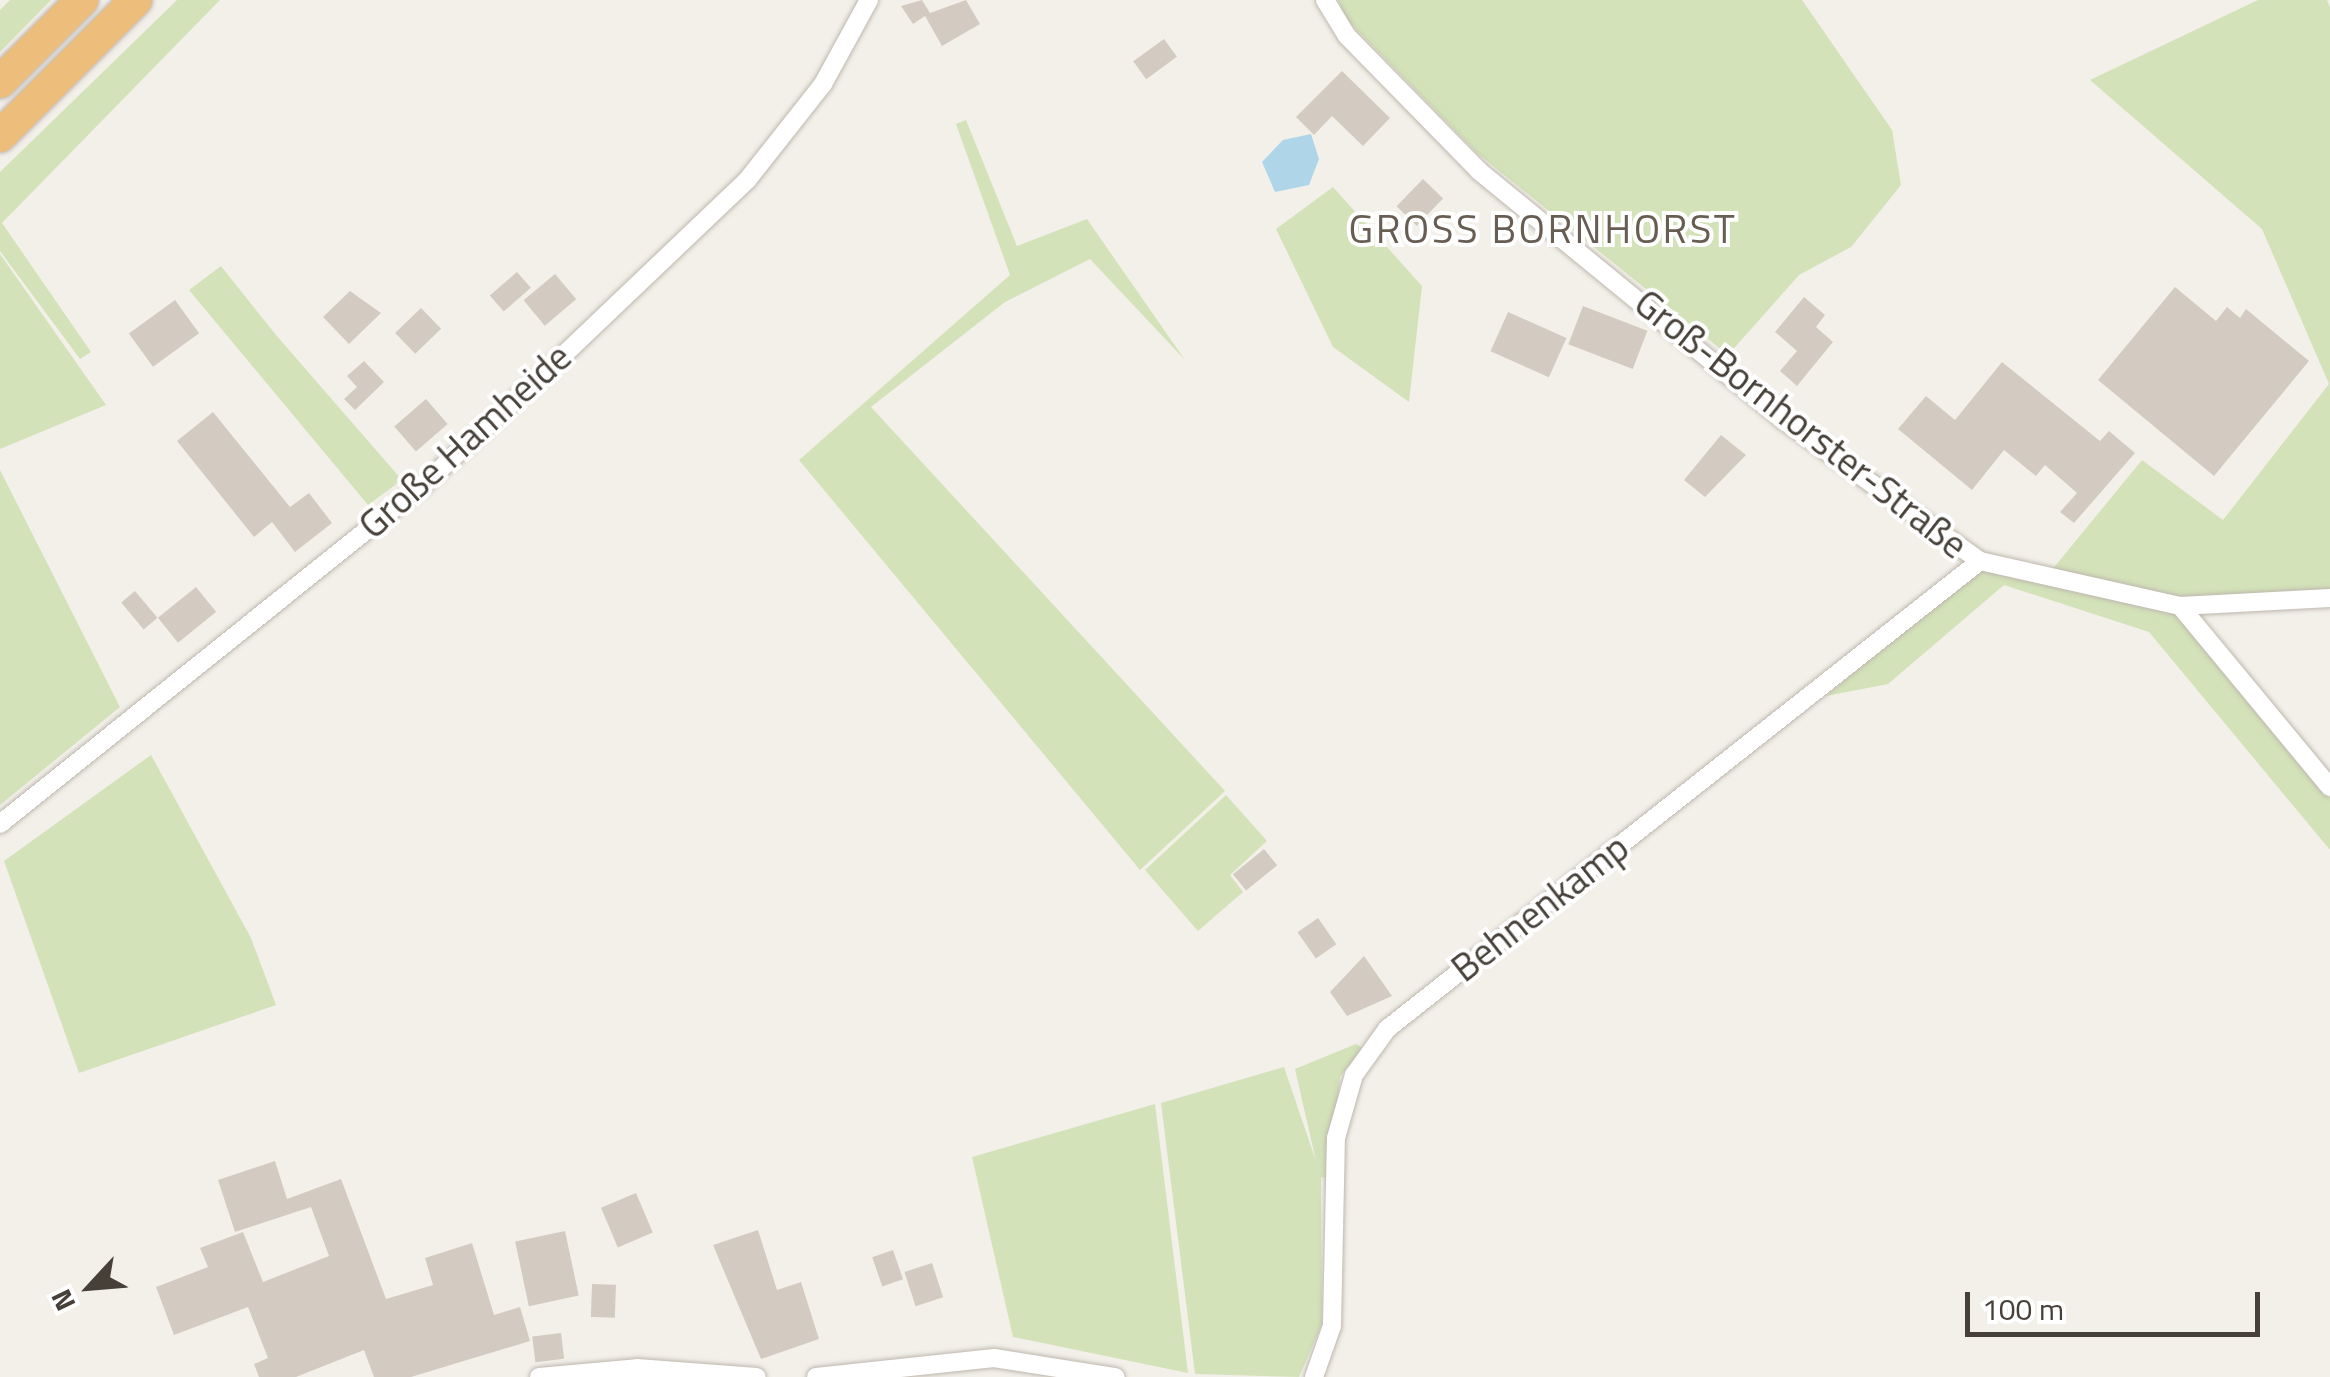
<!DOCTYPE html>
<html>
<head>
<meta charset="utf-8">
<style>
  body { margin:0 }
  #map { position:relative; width:2330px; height:1377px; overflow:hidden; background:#f3f0ea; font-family:"Titillium Web",sans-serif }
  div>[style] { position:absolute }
  .green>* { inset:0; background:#d3e2b8 }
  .water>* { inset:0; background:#afd6e8 }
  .building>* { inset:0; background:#d3cbc1; transform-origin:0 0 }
  .roads { filter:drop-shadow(0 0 2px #beb7ae) drop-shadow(0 0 2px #beb7ae) }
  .minor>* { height:18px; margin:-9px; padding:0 9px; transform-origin:9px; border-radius:9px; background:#fff }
  .motorway>* { height:32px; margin:-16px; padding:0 16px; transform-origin:16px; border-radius:16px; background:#edbd7c }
  span { translate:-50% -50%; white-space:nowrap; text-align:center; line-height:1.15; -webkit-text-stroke:8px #fff; paint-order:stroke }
  .street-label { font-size:38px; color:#464039 }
  .neighbourhood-label { font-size:40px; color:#685d52; letter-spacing:2.5px }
  .north { position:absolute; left:40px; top:1237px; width:100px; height:100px; -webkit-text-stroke:8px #fff; paint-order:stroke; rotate:244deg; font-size:28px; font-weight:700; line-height:40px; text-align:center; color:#464039 }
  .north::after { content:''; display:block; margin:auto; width:35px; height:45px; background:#464039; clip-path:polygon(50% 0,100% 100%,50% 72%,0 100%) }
  .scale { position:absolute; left:1965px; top:1292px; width:295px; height:45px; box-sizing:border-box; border:5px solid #464039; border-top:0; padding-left:12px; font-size:30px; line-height:35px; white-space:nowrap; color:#464039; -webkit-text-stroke:8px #fff; paint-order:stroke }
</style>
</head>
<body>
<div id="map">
  <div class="green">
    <div style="clip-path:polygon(10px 0,51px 0,0 52px,0 10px)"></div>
    <div style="clip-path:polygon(177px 0,220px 0,2px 223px,91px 352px,80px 359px,0 251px,0 172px)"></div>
    <div style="clip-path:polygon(1338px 0,1802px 0,1892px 130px,1901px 185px,1851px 247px,1799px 275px,1728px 355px,1477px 153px,1347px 20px)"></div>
    <div style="clip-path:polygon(2258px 0,2327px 0,2330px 8px,2330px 590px,2176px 599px,2051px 571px,2142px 460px,2223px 520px,2329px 384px,2262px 229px,2090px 80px)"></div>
    <div style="clip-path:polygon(966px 120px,1017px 246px,1087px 219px,1185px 360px,1090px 259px,1005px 302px,871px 407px,1225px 791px,1140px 870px,799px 460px,1010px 275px,956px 124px)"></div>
    <div style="clip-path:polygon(1333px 187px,1422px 286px,1409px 402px,1333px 347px,1276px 229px)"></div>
    <div style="clip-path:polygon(0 254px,106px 405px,0 449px,0 253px)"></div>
    <div style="clip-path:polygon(221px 266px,276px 335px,402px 480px,368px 505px,189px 290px)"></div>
    <div style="clip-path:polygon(0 470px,120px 707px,0 805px)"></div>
    <div style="clip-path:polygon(1980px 567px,2174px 611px,2330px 798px,2330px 850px,2149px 632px,2004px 585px,1888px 684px,1826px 696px)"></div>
    <div style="clip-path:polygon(151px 755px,251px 938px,276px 1005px,79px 1073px,4px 861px)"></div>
    <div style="clip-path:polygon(1226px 795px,1267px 841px,1230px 875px,1243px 892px,1198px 931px,1145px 870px)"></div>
    <div style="clip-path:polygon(1356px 1044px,1363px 1048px,1340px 1077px,1331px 1179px,1321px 1177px,1322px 1324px,1299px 1377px,1195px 1374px,1161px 1103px,1284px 1067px,1316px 1161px,1295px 1069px)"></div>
    <div style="clip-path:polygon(1155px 1104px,1188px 1373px,1013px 1337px,972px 1157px)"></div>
  </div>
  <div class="water">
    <div style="clip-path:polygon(1311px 134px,1319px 159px,1309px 185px,1275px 192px,1262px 162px,1283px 140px)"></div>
  </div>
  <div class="building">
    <div style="clip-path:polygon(922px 0,930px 13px,966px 0,980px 24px,942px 46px,925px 16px,913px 24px,901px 6px)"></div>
    <div style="left:1164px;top:39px;width:22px;height:38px;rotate:54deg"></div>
    <div style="clip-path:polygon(1342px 71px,1390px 118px,1363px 146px,1332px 116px,1314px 135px,1296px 117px)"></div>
    <div style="left:1423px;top:179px;width:28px;height:38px;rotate:44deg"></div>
    <div style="left:517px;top:272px;width:21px;height:36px;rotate:49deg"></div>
    <div style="left:555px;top:274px;width:33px;height:41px;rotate:50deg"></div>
    <div style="clip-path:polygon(2175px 287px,2216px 321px,2227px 307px,2240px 318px,2246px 309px,2309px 361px,2214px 476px,2098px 380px)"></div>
    <div style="clip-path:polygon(350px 291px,381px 313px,349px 344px,323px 317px)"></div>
    <div style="clip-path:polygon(1804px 297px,1825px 315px,1816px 327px,1833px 342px,1797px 386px,1780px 371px,1797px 351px,1775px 332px)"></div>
    <div style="left:175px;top:300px;width:41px;height:57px;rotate:54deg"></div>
    <div style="left:1583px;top:306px;width:69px;height:41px;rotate:21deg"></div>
    <div style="left:421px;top:308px;width:29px;height:36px;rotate:46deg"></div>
    <div style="left:1508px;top:312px;width:64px;height:43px;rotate:24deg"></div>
    <div style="clip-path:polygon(364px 361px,384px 382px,355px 410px,344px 399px,357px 387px,347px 376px)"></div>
    <div style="clip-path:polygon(2002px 362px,2100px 441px,2109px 431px,2135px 453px,2074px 523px,2060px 512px,2077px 493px,2045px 465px,2036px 476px,2004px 450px,1972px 490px,1898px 429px,1926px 396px,1955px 420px)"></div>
    <div style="left:426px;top:399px;width:33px;height:42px;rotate:49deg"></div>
    <div style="clip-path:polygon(213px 412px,290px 507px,309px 493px,332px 523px,295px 552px,272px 522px,254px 537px,177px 441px)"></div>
    <div style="clip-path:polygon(1721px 435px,1746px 455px,1705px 497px,1684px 480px)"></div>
    <div style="left:196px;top:587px;width:32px;height:49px;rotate:51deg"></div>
    <div style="left:135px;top:591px;width:35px;height:18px;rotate:50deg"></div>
    <div style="left:1264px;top:849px;width:21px;height:40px;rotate:51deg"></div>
    <div style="left:1318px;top:918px;width:32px;height:25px;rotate:55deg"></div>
    <div style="clip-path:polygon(1364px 956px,1392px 996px,1347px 1016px,1330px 992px)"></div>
    <div style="clip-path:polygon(275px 1161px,287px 1199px,341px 1179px,386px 1299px,433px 1285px,425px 1258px,472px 1243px,494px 1315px,520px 1307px,530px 1341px,411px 1377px,374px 1377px,364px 1350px,296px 1377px,259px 1377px,254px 1364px,268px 1358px,248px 1307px,174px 1335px,156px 1287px,208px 1267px,200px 1248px,243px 1232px,263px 1282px,329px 1256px,311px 1207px,235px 1232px,218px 1180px)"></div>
    <div style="left:636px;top:1193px;width:43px;height:38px;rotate:67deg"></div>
    <div style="clip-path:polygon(758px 1230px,777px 1290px,801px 1282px,819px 1339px,761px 1359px,713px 1245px)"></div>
    <div style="left:565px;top:1231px;width:66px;height:51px;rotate:78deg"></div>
    <div style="left:893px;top:1250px;width:31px;height:22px;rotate:71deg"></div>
    <div style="left:932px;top:1263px;width:36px;height:29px;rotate:72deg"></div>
    <div style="left:592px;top:1284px;width:24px;height:33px;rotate:2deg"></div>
    <div style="left:561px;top:1333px;width:26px;height:29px;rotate:83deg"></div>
  </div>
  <div class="roads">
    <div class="minor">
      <div style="left:1325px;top:0;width:42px;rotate:58.6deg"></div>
      <div style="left:1347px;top:36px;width:189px;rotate:45.6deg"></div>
      <div style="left:1479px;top:171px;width:393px;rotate:39.3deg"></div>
      <div style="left:1783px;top:420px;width:242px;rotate:35.6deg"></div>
      <div style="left:1980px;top:561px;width:205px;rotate:12.7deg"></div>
      <div style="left:2180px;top:606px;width:150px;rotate:-3.1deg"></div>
      <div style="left:2180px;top:606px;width:235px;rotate:50.4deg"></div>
      <div style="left:0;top:824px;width:542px;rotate:-38.71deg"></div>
      <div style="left:423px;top:485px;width:177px;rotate:-42.7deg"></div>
      <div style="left:553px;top:365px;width:269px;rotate:-43.6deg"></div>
      <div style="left:748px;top:179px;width:121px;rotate:-51.7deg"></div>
      <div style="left:823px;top:84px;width:96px;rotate:-61.3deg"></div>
      <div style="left:539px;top:1377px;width:98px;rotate:-5.2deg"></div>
      <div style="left:637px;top:1368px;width:120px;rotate:4.3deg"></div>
      <div style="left:816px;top:1377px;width:179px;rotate:-6.1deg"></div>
      <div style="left:994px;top:1358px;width:123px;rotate:8.9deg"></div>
      <div style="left:1314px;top:1377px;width:54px;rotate:-70.6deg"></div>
      <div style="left:1332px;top:1326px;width:188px;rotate:-88.8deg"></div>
      <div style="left:1336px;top:1138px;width:66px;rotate:-74.1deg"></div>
      <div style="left:1354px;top:1075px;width:57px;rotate:-54.3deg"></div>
      <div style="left:1387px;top:1029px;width:755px;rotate:-38.28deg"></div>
    </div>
    <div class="motorway">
      <div style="left:0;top:82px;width:116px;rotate:-45deg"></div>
      <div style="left:0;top:136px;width:192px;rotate:-45deg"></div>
    </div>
  </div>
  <div class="street-label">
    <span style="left:1801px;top:424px;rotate:38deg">Groß-Bornhorster-Straße</span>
    <span style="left:465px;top:441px;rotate:-42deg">Große Hamheide</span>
    <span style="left:1540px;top:908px;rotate:-38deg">Behnenkamp</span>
  </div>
  <div class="neighbourhood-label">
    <span style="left:1543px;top:229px">GROSS BORNHORST</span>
  </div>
  <div class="north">N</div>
  <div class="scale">100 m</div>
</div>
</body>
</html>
